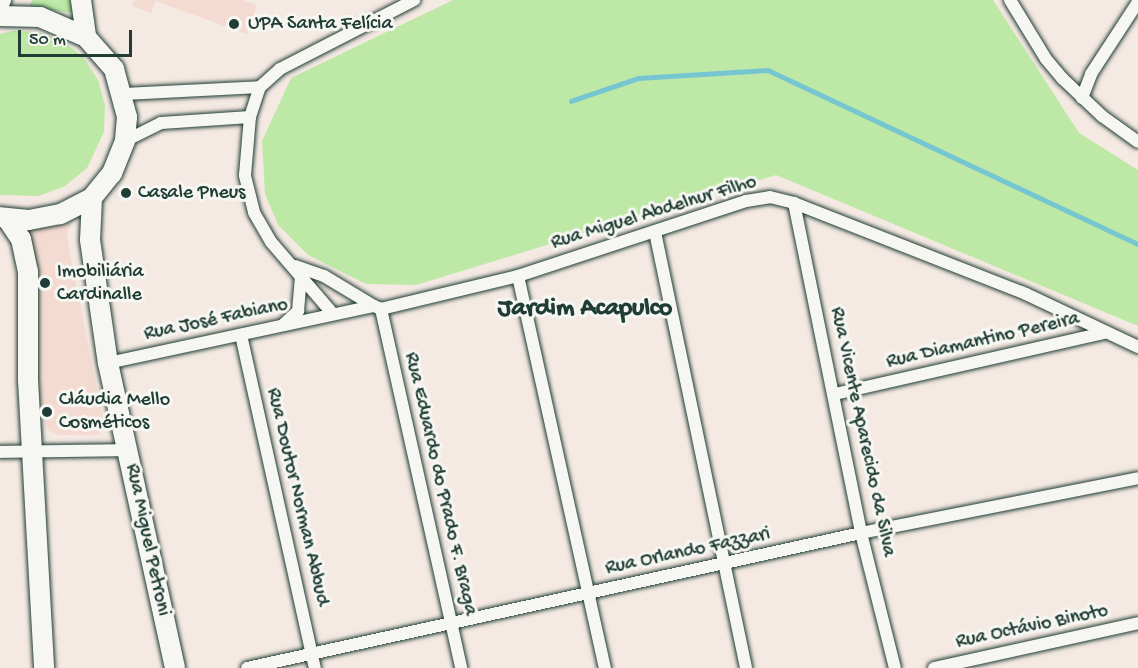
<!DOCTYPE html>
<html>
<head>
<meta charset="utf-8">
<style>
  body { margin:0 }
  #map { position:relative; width:1138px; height:668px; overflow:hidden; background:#f5eae3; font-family:"Gochi Hand",sans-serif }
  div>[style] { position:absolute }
  .built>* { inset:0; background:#f4dbd2 }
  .green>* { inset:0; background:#bde8a5 }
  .stream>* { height:4.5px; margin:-2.25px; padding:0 2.25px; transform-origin:2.25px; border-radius:2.25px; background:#76c6d1 }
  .roads { filter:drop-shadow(0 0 2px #1f3d34) drop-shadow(0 0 2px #1f3d34) }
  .street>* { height:12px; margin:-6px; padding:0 6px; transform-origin:6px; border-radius:6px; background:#f6f6f2 }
  .primary>* { height:20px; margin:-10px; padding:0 10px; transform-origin:10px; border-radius:10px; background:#f6f6f2 }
  .dots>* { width:16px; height:16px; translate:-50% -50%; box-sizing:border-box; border:3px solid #f6f6f2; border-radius:50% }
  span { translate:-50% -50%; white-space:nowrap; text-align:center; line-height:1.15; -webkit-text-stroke:6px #f6f6f2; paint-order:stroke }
  .poi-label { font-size:20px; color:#1f3d34 }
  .left { translate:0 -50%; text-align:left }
  .street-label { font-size:20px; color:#1f3d34 }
  .district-label { font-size:26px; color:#1f3d34; font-weight:700 }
  .scale { position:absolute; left:18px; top:30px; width:114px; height:27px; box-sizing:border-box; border:3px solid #1f3d34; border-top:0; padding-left:8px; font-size:18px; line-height:21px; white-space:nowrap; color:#1f3d34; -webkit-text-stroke:4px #f6f6f2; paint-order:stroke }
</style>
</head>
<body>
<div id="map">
  <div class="built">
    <div style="clip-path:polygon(135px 0,243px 0,257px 5px,247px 34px,155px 1px,151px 13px,132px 6px)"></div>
    <div style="clip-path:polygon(63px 219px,71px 224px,67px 235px,70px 253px,105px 428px,98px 435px,59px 435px,49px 431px,38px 406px,21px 224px)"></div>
  </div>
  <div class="green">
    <div style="clip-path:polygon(32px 0,70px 0,73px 13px,29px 7px)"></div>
    <div style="clip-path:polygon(453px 0,993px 0,1079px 133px,1138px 170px,1138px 326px,776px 175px,416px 285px,366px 284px,308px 255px,278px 225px,265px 194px,262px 141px,291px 78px)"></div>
    <div style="clip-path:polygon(12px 31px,38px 32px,63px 41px,84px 58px,98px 80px,105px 105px,104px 132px,87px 168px,65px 186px,39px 196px,0 195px,0 34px)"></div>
  </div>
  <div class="stream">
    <div style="left:571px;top:101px;width:71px;rotate:-18.9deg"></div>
    <div style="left:638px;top:78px;width:130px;rotate:-3.5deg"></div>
    <div style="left:768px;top:70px;width:409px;rotate:25.2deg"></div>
  </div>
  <div class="roads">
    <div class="street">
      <div style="left:1010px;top:0;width:69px;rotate:58.6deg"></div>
      <div style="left:1046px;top:59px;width:26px;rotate:50deg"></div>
      <div style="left:1063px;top:79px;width:54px;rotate:43.5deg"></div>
      <div style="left:1102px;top:116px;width:44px;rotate:35.8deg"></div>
      <div style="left:0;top:12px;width:13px;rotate:-67deg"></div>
      <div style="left:124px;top:94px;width:136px;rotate:-2.9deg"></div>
      <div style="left:1082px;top:98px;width:26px;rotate:-69deg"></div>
      <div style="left:1091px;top:74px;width:86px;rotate:-56.9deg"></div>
      <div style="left:125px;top:141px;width:40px;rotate:-26.6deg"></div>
      <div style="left:161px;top:123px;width:89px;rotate:-3.9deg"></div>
      <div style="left:794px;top:203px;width:337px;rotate:78.5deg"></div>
      <div style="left:861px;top:533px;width:139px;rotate:75.9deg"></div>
      <div style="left:655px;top:232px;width:445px;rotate:78.2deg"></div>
      <div style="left:295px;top:266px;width:31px;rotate:19deg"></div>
      <div style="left:324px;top:276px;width:58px;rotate:31deg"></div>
      <div style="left:518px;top:276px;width:402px;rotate:77.5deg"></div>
      <div style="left:381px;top:309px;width:368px;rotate:77.4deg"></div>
      <div style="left:333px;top:314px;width:95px;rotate:-130.7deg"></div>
      <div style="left:271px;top:242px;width:34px;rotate:-120deg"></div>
      <div style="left:254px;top:212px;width:38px;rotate:-104deg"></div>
      <div style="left:245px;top:175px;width:58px;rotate:-85.1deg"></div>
      <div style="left:250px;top:117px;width:32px;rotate:-72deg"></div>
      <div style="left:260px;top:87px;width:27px;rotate:-42deg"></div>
      <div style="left:280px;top:69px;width:151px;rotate:-27.2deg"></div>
      <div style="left:283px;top:325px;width:21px;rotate:-43deg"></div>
      <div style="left:298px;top:311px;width:36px;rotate:-85deg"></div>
      <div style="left:241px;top:335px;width:341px;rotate:77.5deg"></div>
      <div style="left:108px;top:363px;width:272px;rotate:-12.1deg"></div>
      <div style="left:374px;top:306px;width:8px;rotate:23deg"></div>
      <div style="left:381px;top:309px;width:141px;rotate:-13.5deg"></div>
      <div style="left:518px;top:276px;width:240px;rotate:-18.2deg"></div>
      <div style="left:746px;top:201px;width:24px;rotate:-9deg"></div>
      <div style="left:770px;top:197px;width:25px;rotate:14deg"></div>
      <div style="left:794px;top:203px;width:249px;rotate:21.4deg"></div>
      <div style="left:1026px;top:294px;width:124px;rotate:25.3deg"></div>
      <div style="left:835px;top:394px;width:276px;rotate:-12.8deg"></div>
      <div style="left:0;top:452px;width:128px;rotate:-0.9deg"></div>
      <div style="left:247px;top:668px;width:629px;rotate:-12.4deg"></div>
      <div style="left:861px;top:533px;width:282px;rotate:-11.2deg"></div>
      <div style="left:934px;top:668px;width:209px;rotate:-12.4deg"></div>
    </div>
    <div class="primary">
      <div style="left:81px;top:0;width:37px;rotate:82deg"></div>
      <div style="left:0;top:16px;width:40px;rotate:1.4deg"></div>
      <div style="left:40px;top:17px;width:50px;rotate:23.5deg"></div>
      <div style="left:86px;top:37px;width:43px;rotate:48.8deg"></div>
      <div style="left:114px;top:69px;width:50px;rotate:74.8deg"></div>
      <div style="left:127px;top:117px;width:24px;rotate:95deg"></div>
      <div style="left:125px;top:141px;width:35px;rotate:112deg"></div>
      <div style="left:112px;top:173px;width:32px;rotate:129deg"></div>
      <div style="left:92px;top:198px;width:36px;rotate:153deg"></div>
      <div style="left:60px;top:214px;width:33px;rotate:169deg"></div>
      <div style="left:28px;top:220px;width:28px;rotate:-174deg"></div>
      <div style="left:92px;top:198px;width:42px;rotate:92.7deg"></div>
      <div style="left:90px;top:240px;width:124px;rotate:81.7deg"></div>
      <div style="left:108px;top:363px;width:312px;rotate:77.6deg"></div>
      <div style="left:8px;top:220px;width:23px;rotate:56deg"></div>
      <div style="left:21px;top:239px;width:33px;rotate:78deg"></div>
      <div style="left:28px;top:271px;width:109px;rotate:90deg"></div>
      <div style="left:28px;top:380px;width:288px;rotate:86.8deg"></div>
    </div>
  </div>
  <div class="dots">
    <div style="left:234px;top:24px;background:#1f3d34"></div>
    <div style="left:126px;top:193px;background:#1f3d34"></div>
    <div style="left:45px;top:283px;background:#1f3d34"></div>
    <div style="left:47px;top:412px;background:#1f3d34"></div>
  </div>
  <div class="poi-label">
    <span class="left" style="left:248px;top:24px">UPA Santa Felícia</span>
    <span class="left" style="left:138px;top:193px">Casale Pneus</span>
    <span class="left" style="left:57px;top:284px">Imobiliária<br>Cardinalle</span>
    <span class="left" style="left:59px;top:412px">Cláudia Mello<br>Cosméticos</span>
  </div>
  <div class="street-label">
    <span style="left:654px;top:213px;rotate:-17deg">Rua Miguel Abdelnur Filho</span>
    <span style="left:216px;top:320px;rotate:-12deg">Rua José Fabiano</span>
    <span style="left:983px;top:341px;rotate:-13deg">Rua Diamantino Pereira</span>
    <span style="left:862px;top:432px;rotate:78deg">Rua Vicente Aparecido da Silva</span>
    <span style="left:440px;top:484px;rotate:77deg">Rua Eduardo do Prado F. Braga</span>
    <span style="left:297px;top:497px;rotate:77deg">Rua Doutor Norman Abbud</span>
    <span style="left:147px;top:540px;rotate:78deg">Rua Miguel Petroni</span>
    <span style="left:688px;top:552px;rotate:-12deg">Rua Orlando Fazzari</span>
    <span style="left:1032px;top:627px;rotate:-12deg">Rua Octávio Binoto</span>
  </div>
  <div class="district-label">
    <span style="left:585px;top:310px">Jardim Acapulco</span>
  </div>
  <div class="scale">50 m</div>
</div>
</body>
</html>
